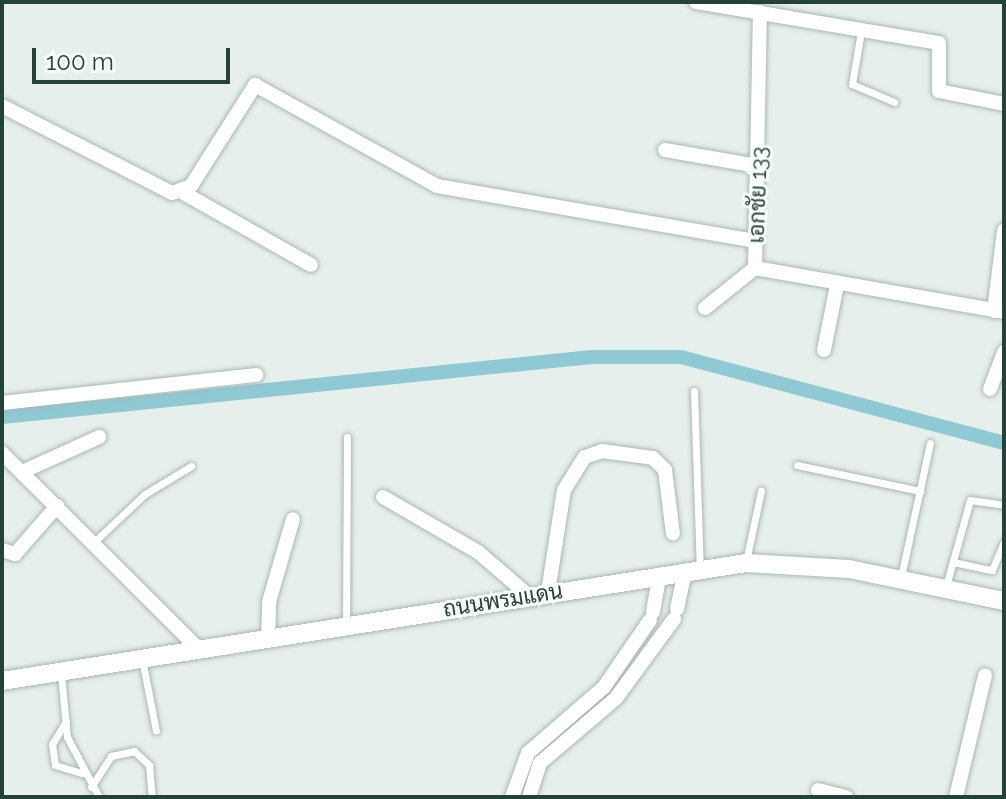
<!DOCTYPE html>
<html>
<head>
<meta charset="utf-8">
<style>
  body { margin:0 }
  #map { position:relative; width:1006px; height:799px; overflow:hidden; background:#e6efeb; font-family:Raleway,Sarabun,sans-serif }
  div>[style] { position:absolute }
  .canal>* { height:14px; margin:-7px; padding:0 7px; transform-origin:7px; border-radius:7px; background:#8ec9d4 }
  .roads { filter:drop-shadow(0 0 2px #a8b8b2) drop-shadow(0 0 2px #a8b8b2) }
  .service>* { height:7px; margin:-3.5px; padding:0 3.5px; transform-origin:3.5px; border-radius:3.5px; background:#fff }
  .minor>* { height:14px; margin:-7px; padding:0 7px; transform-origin:7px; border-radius:7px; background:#fff }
  .secondary>* { height:18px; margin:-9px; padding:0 9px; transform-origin:9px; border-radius:9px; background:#fff }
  span { translate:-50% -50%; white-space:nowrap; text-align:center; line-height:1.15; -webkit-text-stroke:6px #f7fbf9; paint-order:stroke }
  .street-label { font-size:22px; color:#24423a }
  .frame { position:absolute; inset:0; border:4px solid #24423a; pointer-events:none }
  .scale { position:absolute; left:32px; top:48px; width:198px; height:36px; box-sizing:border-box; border:4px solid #24423a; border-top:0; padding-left:10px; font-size:24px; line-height:28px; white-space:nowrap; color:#24423a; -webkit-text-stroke:6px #f7fbf9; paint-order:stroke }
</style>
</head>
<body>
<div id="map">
  <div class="canal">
    <div style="left:2px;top:417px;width:593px;rotate:-5.81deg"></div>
    <div style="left:592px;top:357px;width:89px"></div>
    <div style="left:681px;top:357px;width:334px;rotate:14.9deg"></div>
  </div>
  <div class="roads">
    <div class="service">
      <div style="left:861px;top:31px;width:54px;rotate:99.6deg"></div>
      <div style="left:852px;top:84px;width:46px;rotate:23.2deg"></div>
      <div style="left:694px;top:391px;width:177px;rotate:88.1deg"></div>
      <div style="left:797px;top:465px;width:126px;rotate:11.9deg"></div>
      <div style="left:94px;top:542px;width:70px;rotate:-43.3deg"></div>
      <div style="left:145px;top:494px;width:54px;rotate:-31.3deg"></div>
      <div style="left:746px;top:561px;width:72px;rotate:-77.9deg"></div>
      <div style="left:953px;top:562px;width:40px;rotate:12deg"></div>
      <div style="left:992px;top:570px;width:30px;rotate:-67deg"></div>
      <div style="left:901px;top:577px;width:137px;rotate:-77.8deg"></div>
      <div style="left:946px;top:586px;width:89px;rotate:-74.4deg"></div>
      <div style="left:970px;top:500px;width:34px;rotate:8deg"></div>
      <div style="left:346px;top:626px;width:189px;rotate:-89.7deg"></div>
      <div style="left:142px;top:659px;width:73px;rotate:79deg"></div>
      <div style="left:61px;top:674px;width:63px;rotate:84.6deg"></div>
      <div style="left:67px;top:737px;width:68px;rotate:61.9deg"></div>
      <div style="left:66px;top:721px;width:27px;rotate:121deg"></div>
      <div style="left:52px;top:744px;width:21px;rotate:82deg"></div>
      <div style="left:55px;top:765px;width:28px;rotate:17deg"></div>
      <div style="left:91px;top:787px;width:37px;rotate:-57deg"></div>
      <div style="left:111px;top:756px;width:24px;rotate:-12deg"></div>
      <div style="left:134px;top:751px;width:21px;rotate:43deg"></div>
      <div style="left:149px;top:765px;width:32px;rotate:85deg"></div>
    </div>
    <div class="minor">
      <div style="left:696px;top:2px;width:246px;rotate:9.6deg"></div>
      <div style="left:939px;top:43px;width:48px;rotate:90deg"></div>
      <div style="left:939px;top:91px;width:66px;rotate:11.3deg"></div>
      <div style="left:2px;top:106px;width:191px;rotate:27.1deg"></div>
      <div style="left:172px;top:193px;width:20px;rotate:-20deg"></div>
      <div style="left:191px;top:186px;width:120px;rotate:-57.6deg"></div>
      <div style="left:255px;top:85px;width:208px;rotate:29deg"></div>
      <div style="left:437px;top:186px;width:324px;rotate:9.8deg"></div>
      <div style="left:665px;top:150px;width:94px;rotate:9.8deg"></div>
      <div style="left:182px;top:192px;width:148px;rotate:29.5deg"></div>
      <div style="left:755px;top:268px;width:256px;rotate:-88.9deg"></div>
      <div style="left:755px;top:268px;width:253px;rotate:10deg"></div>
      <div style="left:705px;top:308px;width:64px;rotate:-38.7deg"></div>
      <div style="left:994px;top:311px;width:81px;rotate:-82.9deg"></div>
      <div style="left:824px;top:350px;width:66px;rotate:-78.7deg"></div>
      <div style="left:990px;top:389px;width:40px;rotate:-69deg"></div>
      <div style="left:2px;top:403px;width:256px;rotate:-6.3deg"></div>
      <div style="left:2px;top:453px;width:278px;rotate:44.9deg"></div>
      <div style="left:22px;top:472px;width:85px;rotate:-24.4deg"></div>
      <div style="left:383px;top:497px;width:110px;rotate:30.1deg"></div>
      <div style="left:478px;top:552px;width:66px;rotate:40.7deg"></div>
      <div style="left:2px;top:550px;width:14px;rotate:17deg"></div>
      <div style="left:15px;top:554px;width:64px;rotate:-48.8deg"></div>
      <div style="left:548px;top:592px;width:103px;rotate:-81.1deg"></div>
      <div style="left:564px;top:490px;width:39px;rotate:-58deg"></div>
      <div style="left:585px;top:457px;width:18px;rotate:-19deg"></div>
      <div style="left:602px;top:451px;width:51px;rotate:7.8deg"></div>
      <div style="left:653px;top:458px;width:17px;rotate:45deg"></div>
      <div style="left:665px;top:470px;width:64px;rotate:82.9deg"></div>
      <div style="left:677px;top:609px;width:39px;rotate:-78deg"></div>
      <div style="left:653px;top:612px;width:36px;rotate:-80deg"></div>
      <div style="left:268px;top:639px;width:37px;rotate:-88deg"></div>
      <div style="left:269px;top:602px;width:86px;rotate:-73.9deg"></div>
      <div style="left:818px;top:790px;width:29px;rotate:14deg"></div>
      <div style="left:512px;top:797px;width:47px;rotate:-70deg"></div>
      <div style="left:528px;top:753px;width:101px;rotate:-41deg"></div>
      <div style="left:604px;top:687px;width:81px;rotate:-55.5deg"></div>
      <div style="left:529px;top:797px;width:36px;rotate:-72deg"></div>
      <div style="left:540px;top:763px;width:100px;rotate:-40.5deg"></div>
      <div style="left:616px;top:698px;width:98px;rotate:-53.7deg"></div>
      <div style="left:956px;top:797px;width:125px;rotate:-76.6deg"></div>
    </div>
    <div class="secondary">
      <div style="left:2px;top:681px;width:753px;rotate:-9.01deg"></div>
      <div style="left:746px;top:563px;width:103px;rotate:3.3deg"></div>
      <div style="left:849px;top:569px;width:158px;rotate:11.7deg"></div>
    </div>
  </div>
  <div class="street-label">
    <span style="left:758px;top:195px;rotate:-88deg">เอกชัย 133</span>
    <span style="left:503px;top:600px;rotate:-9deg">ถนนพรมแดน</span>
  </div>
  <div class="frame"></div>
  <div class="scale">100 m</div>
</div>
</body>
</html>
